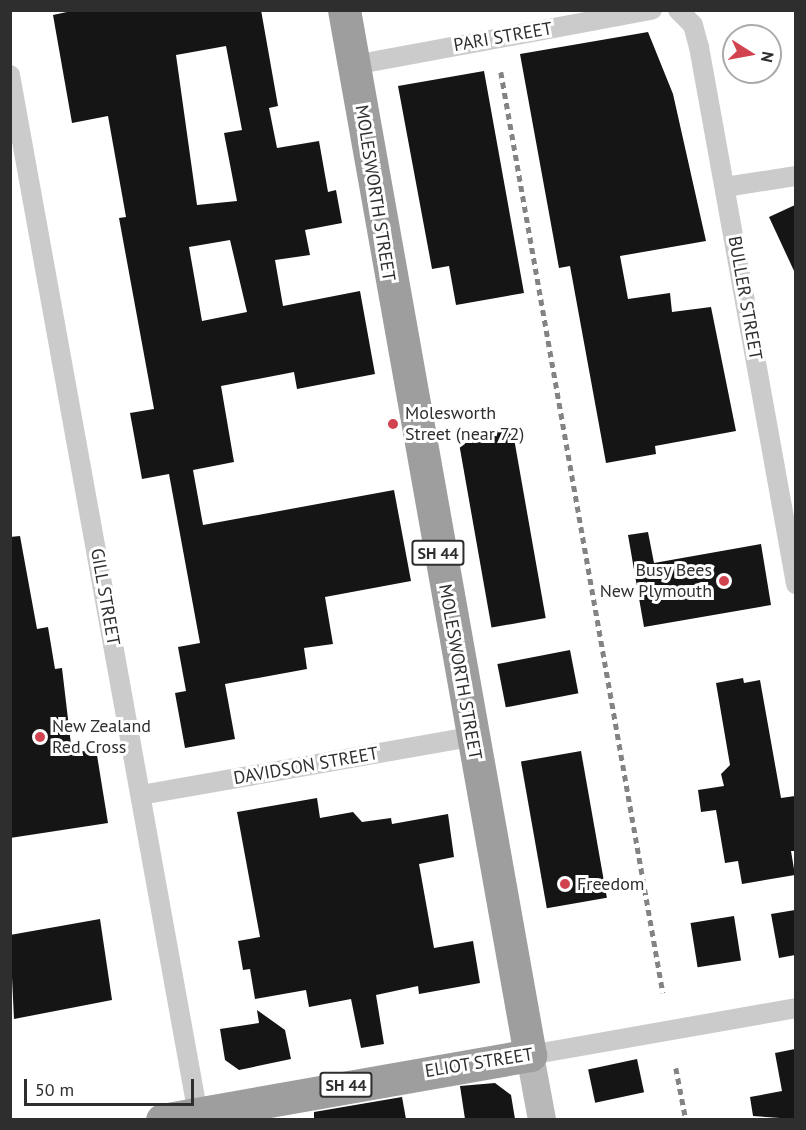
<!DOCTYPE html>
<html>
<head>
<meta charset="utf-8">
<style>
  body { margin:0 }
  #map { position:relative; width:806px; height:1130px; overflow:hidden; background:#fff; font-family:"PT Sans",sans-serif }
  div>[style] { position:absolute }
  .building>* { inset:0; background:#151515; transform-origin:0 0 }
  .minor>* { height:20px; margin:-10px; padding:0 10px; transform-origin:10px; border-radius:10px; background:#cbcbcb }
  .secondary>* { height:28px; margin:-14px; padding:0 14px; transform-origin:14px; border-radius:14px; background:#b8b8b8 }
  .trunk>* { height:33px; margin:-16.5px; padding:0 16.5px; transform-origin:16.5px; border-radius:16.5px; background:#9e9e9e }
  .rail>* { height:4.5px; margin-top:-2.25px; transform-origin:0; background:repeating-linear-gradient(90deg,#838383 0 6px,transparent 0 10.5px) }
  .dots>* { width:16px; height:16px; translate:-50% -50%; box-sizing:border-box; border:3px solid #fff; border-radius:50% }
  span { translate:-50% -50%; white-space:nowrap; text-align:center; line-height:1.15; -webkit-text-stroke:6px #fff; paint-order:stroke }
  .shield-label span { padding:2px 4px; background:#fff; border:2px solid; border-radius:4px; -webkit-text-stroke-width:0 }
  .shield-label { font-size:16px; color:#2e2e2e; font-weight:700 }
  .street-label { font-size:18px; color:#2e2e2e }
  .poi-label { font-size:18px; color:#2e2e2e }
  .left { translate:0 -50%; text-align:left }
  .right { translate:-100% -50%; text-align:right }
  .frame { position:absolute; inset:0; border:12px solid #2e2e2e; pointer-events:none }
  .north { position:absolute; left:722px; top:24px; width:60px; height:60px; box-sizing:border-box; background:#fff; border:2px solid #ababab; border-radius:50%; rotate:101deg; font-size:16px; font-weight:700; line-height:24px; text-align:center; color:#2e2e2e }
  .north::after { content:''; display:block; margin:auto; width:21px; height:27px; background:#d24350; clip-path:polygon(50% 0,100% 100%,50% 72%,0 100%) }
  .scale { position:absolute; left:24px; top:1079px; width:170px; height:27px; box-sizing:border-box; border:3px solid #2e2e2e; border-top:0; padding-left:8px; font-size:18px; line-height:21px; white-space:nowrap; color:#2e2e2e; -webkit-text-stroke:4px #fff; paint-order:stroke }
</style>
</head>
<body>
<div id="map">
  <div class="building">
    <div style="clip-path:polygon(evenodd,76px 10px,261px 10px,278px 106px,269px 108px,277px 148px,319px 141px,328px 192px,336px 190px,342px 223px,305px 230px,310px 255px,275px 260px,283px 306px,360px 291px,375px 374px,297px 389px,294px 372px,221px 386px,234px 462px,193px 470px,203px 525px,394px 490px,411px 581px,325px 597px,333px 644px,304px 648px,307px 669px,225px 684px,235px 739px,185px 748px,175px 693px,186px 691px,178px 647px,200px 643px,169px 474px,142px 479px,130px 413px,154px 409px,119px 218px,126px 217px,108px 116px,72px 123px,53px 15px,76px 10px,226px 46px,242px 130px,224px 133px,237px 201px,197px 205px,176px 55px,226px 46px,76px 10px,230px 240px,247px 312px,202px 321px,189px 247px,230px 240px)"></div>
    <div style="clip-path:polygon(648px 32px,673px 94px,706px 241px,620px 256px,628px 299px,670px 293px,672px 312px,711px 307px,736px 431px,655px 446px,656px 454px,606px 463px,570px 266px,559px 268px,520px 54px)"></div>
    <div style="clip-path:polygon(484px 71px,524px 293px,456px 305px,449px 266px,432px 269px,398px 86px)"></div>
    <div style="clip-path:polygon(795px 205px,795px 273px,769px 217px)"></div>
    <div style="left:512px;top:427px;width:194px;height:55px;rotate:80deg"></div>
    <div style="clip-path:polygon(648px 532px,654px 563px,761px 544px,771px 605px,644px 627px,628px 535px)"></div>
    <div style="clip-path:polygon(20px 536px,37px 629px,48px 627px,55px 669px,62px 668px,72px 753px,96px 749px,108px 823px,10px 838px,10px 537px)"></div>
    <div style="left:570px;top:650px;width:44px;height:74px;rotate:79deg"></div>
    <div style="clip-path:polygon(743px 678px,744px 683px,760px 680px,781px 798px,795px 796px,795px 851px,791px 851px,795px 875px,742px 884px,738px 861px,725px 863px,716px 810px,701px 812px,698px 790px,724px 786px,721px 774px,730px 765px,716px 683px)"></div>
    <div style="left:581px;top:751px;width:149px;height:61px;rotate:80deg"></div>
    <div style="clip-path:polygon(317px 798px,320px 818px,353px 812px,362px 822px,391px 818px,392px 824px,448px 814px,454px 857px,419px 864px,434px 948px,473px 941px,480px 983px,419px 994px,418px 986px,376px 995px,384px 1044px,361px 1048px,351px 999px,309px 1007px,306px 990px,255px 999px,250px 969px,243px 970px,238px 941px,260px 937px,237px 812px)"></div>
    <div style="clip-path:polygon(795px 910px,795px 955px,779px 958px,771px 914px)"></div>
    <div style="left:734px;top:916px;width:45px;height:44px;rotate:81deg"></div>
    <div style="clip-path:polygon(100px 919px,112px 1000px,14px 1019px,10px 935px)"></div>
    <div style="clip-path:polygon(257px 1010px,285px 1030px,291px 1059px,239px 1070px,225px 1060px,220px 1029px,259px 1023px)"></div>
    <div style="clip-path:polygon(795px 1049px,795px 1119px,753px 1116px,750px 1097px,782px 1091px,775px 1053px)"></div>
    <div style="left:637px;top:1059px;width:34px;height:50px;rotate:78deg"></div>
    <div style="clip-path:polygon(495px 1083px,511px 1095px,515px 1119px,465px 1119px,460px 1086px)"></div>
    <div style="clip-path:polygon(402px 1097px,406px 1119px,314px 1119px,314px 1112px)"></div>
  </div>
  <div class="minor">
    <div style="left:678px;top:10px;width:21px;rotate:45deg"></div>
    <div style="left:693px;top:25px;width:23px;rotate:75deg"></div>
    <div style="left:699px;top:47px;width:546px;rotate:79.76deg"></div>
    <div style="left:354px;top:65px;width:303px;rotate:-10.5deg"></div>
    <div style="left:10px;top:75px;width:1062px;rotate:79.75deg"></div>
    <div style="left:725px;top:187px;width:72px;rotate:-8.8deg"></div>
    <div style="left:141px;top:795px;width:335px;rotate:-10deg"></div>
    <div style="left:530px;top:1055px;width:270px;rotate:-10deg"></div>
  </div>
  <div class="secondary">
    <div style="left:530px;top:1055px;width:66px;rotate:79.5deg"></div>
  </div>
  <div class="trunk">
    <div style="left:162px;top:1120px;width:374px;rotate:-10deg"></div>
    <div style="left:530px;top:1055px;width:1061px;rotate:-100.09deg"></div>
  </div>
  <div class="rail">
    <div style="left:501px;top:72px;width:935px;rotate:80.02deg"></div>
    <div style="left:676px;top:1068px;width:53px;rotate:79.1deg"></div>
  </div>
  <div class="dots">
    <div style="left:393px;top:424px;background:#d24350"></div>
    <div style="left:724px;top:581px;background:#d24350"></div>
    <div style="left:40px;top:737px;background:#d24350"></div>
    <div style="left:565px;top:884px;background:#d24350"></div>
  </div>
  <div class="shield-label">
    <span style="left:438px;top:553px">SH 44</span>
    <span style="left:346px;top:1085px">SH 44</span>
  </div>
  <div class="street-label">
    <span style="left:503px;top:37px;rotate:-10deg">PARI STREET</span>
    <span style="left:375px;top:193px;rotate:81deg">MOLESWORTH STREET</span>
    <span style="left:745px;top:298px;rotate:80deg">BULLER STREET</span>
    <span style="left:105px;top:597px;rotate:80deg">GILL STREET</span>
    <span style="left:460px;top:672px;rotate:80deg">MOLESWORTH STREET</span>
    <span style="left:306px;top:766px;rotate:-10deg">DAVIDSON STREET</span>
    <span style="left:479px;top:1063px;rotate:-9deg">ELIOT STREET</span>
  </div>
  <div class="poi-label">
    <span class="left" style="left:405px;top:424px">Molesworth<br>Street (near 72)</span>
    <span class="right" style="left:712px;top:581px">Busy Bees<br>New Plymouth</span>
    <span class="left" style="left:52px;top:737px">New Zealand<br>Red Cross</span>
    <span class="left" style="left:577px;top:884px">Freedom</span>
  </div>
  <div class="frame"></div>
  <div class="north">N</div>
  <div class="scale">50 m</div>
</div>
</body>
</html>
